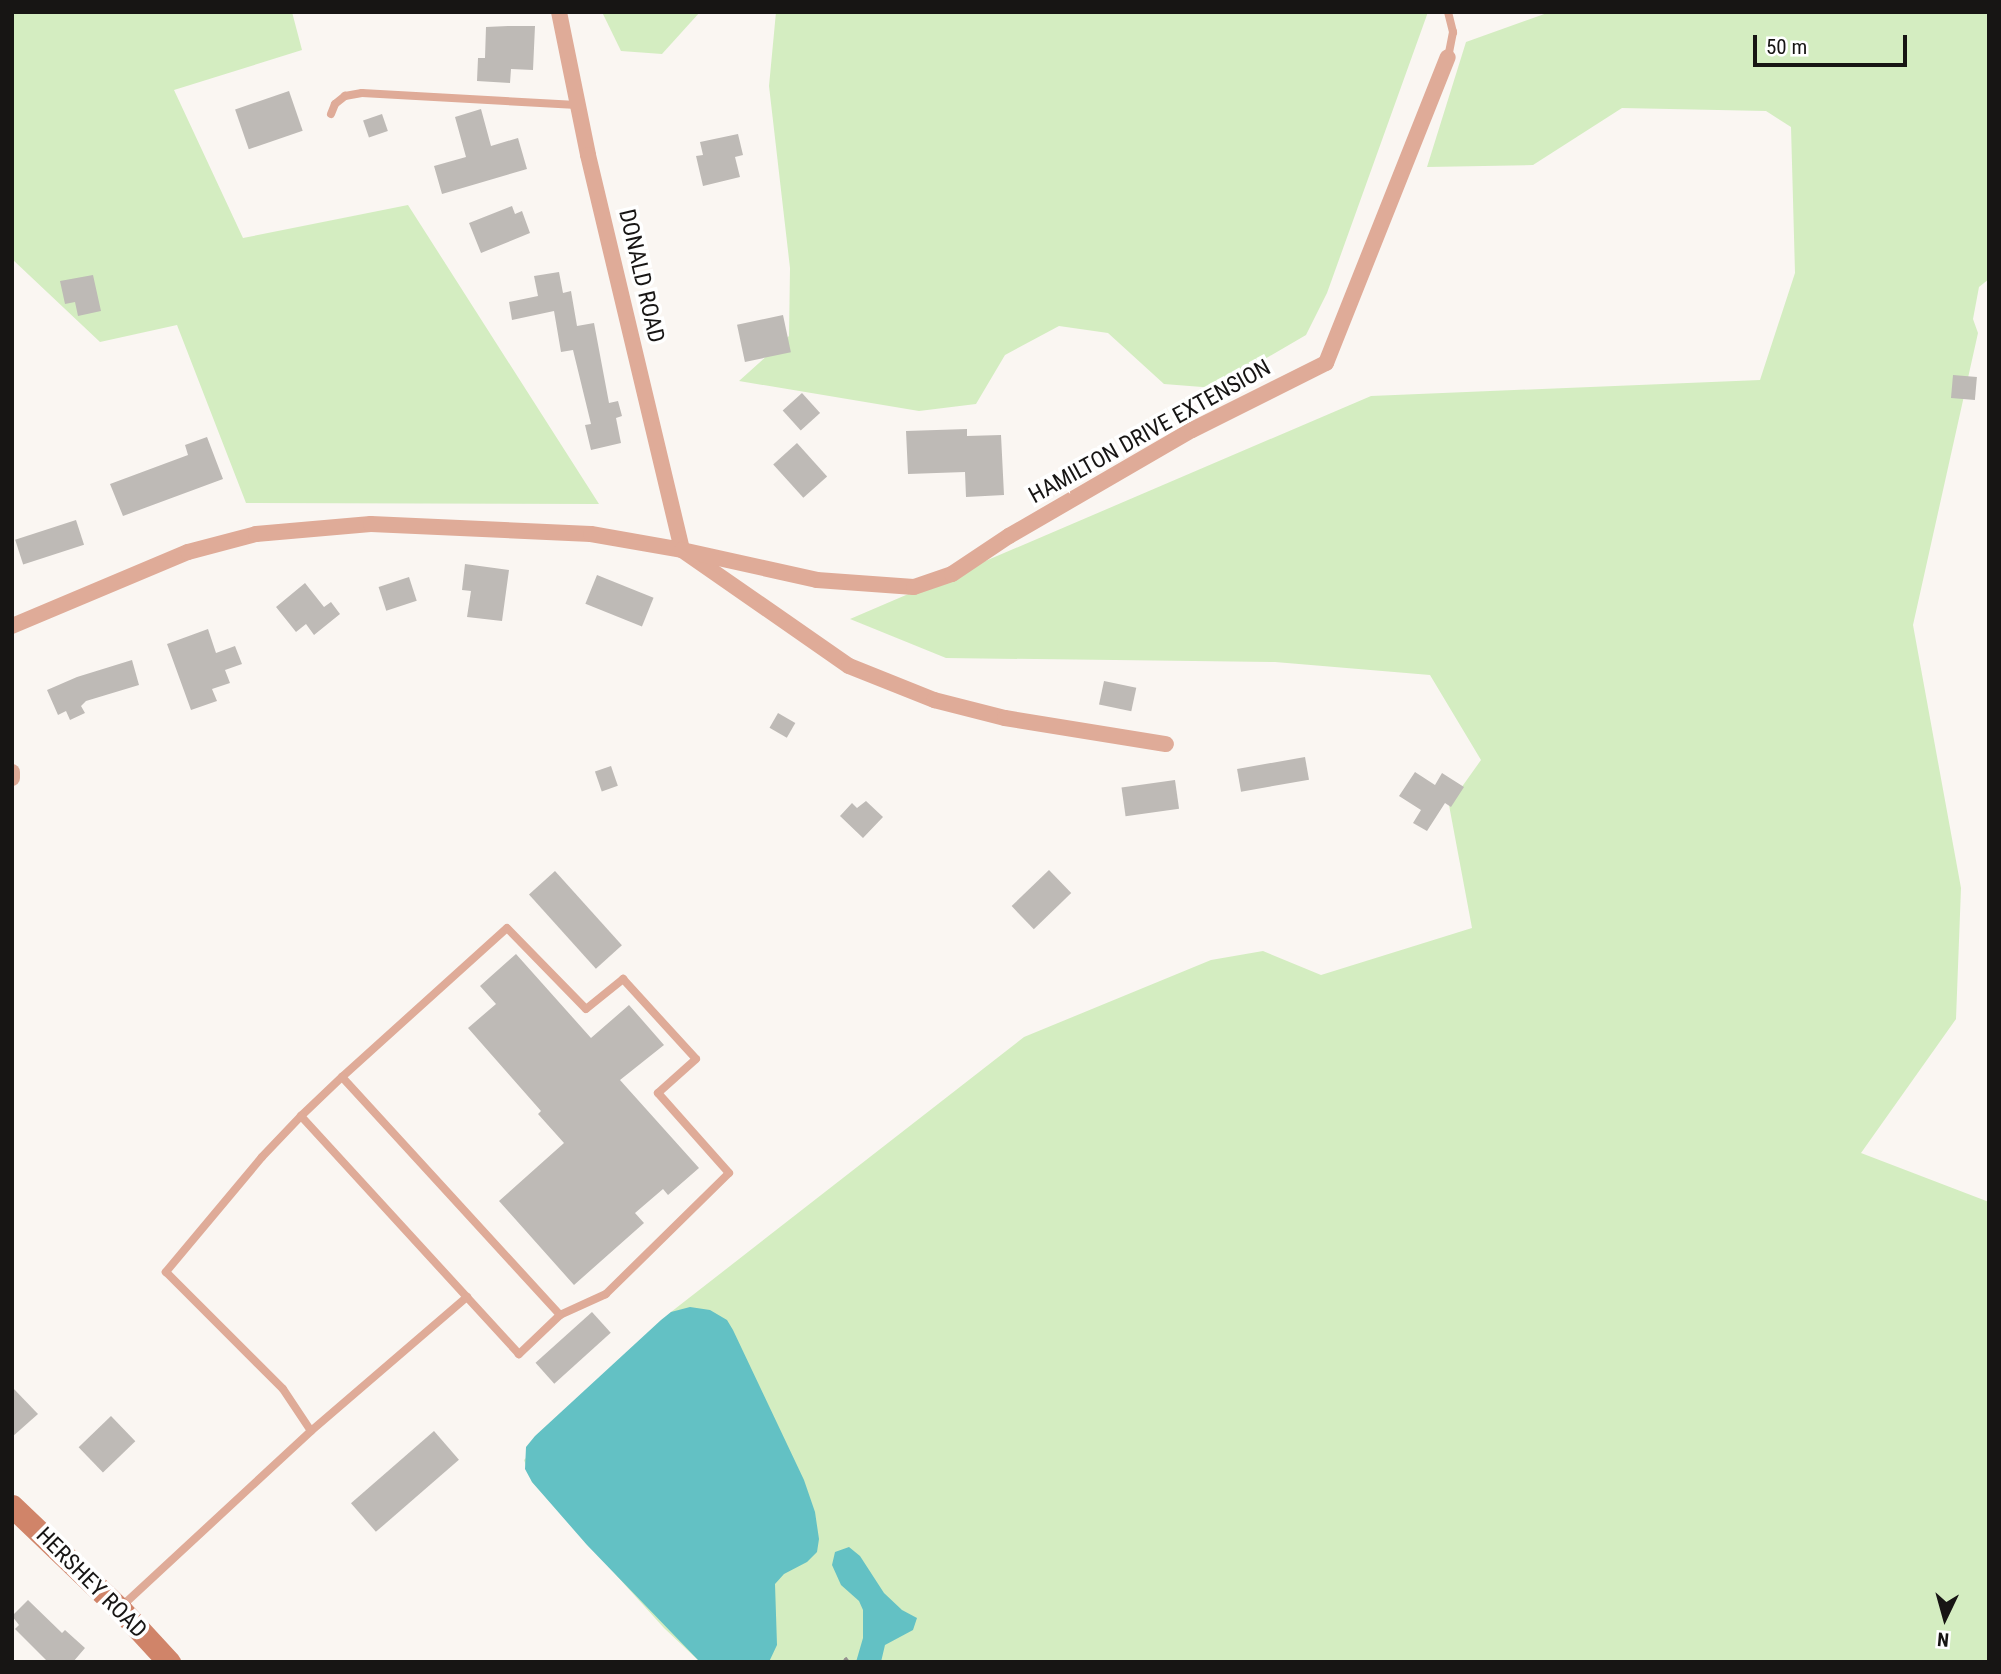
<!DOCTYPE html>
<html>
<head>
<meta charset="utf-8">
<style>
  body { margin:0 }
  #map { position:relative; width:2001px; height:1674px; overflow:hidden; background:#faf6f2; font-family:"Roboto Condensed",sans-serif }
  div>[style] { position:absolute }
  .green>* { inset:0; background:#d4edc1 }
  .water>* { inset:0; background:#63c1c4 }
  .building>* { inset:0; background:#bebab6; transform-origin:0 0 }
  .path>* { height:3.5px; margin-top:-1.75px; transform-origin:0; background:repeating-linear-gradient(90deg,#95918f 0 5px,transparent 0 10px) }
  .lane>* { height:8px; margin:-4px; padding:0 4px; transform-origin:4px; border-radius:4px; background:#dfab98 }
  .street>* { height:16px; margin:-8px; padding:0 8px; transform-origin:8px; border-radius:8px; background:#dfab98 }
  .secondary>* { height:23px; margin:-11.5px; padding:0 11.5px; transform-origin:11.5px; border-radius:11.5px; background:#d08469 }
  span { translate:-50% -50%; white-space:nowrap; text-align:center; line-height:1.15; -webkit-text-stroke:7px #fff; paint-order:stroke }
  .street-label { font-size:23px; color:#171514 }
  .frame { position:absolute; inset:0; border:14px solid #171514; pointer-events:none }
  .north { position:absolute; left:1910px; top:1583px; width:70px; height:70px; -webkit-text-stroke:5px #fff; paint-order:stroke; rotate:185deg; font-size:19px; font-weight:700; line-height:28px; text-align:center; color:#171514 }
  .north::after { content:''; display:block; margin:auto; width:24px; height:32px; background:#171514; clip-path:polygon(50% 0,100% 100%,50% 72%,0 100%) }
  .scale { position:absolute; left:1753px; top:35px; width:154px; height:32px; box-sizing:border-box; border:4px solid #171514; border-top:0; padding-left:9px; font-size:21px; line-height:24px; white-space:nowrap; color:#171514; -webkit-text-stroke:5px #fff; paint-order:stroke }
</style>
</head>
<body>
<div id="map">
  <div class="green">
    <div style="clip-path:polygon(12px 12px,292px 12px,302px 50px,174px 90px,243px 238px,408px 205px,599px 504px,246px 503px,177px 325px,100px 342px,12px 259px)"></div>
    <div style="clip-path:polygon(602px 12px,700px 12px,662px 54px,621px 51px)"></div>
    <div style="clip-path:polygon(776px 12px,1428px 12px,1327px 293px,1306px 335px,1215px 388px,1164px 384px,1108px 333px,1059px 326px,1005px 355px,976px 404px,919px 411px,739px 381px,789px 336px,790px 268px,769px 86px)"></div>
    <div style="clip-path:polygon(1550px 12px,1989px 12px,1989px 279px,1979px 287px,1973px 319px,1978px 333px,1913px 625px,1961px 888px,1956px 1019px,1861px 1153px,1989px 1202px,1989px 1662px,700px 1662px,664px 1628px,532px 1482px,524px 1460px,671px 1312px,1024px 1037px,1211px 960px,1263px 951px,1321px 975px,1472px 928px,1449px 805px,1481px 760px,1430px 675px,1275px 662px,946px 658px,850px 619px,1371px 396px,1760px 380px,1795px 273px,1791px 127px,1766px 111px,1622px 108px,1533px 165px,1427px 167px,1466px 42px)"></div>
  </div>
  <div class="water">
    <div style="clip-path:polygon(690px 1307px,710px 1310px,727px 1320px,733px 1330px,804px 1480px,815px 1512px,819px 1539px,817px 1552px,807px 1562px,784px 1574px,775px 1584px,777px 1645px,769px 1662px,700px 1662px,587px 1545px,532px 1482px,525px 1469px,526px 1447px,535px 1436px,661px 1320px,671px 1312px)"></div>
    <div style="clip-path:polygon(849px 1547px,860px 1556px,884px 1593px,902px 1610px,917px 1618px,913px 1630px,885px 1645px,881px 1662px,856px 1662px,863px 1638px,863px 1610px,859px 1601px,841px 1585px,832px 1565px,835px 1552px)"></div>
  </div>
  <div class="building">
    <div style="clip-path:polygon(508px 26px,535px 26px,533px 70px,511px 69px,510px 83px,477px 81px,478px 58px,485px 58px,486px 27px)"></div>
    <div style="left:289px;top:91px;width:42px;height:57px;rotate:71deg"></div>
    <div style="clip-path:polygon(481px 109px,491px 146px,518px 138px,527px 169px,442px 194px,434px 166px,466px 157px,455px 117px)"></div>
    <div style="left:382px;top:114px;width:18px;height:20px;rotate:71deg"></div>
    <div style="clip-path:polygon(738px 134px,743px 155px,735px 157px,740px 177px,703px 186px,696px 156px,703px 155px,700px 142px)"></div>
    <div style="clip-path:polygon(512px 206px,515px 214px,522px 211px,530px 233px,481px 253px,469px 223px)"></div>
    <div style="clip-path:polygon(559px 272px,563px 293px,571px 291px,577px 326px,594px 323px,609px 403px,618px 401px,622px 416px,616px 418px,621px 443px,591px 450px,585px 425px,591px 424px,573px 350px,561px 352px,554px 311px,512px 320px,509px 302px,538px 296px,534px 276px)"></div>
    <div style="clip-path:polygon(93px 275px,101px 311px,78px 316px,75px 302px,65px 304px,60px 281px)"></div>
    <div style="left:783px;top:315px;width:38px;height:47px;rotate:78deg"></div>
    <div style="left:1953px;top:375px;width:24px;height:23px;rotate:5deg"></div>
    <div style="left:802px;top:393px;width:27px;height:26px;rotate:48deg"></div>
    <div style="clip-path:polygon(967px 429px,967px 436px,1001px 435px,1004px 495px,966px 497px,965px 472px,908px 474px,906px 431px)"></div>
    <div style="clip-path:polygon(207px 437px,223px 479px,123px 516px,110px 484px,188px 455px,185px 445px)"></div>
    <div style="left:797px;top:443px;width:45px;height:32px;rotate:48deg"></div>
    <div style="left:76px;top:520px;width:26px;height:64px;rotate:72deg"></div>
    <div style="clip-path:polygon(465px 564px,509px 570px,502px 621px,467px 617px,471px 591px,462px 590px)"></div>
    <div style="left:597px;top:575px;width:61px;height:31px;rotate:22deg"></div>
    <div style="left:409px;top:577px;width:25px;height:32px;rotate:72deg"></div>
    <div style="clip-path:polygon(305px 583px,324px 607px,331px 602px,340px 614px,314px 635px,306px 624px,296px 632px,276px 607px)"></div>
    <div style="clip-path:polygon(208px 629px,216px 653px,235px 646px,242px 664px,225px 670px,230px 683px,212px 689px,217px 701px,191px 710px,167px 644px)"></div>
    <div style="clip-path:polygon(132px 660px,139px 685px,86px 701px,81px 706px,85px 713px,70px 720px,66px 711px,58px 715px,47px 690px,77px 677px)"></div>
    <div style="left:1104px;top:681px;width:33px;height:24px;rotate:12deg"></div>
    <div style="left:778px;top:713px;width:20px;height:17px;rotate:30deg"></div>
    <div style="left:1305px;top:757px;width:23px;height:69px;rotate:80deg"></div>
    <div style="left:611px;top:766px;width:21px;height:17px;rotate:71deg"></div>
    <div style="clip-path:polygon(1415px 772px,1435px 785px,1442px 773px,1464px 787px,1451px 807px,1445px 803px,1427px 831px,1413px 823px,1421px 810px,1399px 796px)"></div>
    <div style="left:1175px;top:780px;width:29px;height:54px;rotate:82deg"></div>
    <div style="clip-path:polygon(866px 801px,883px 817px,863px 838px,840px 816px,852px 803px,857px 808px)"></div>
    <div style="left:1049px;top:870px;width:32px;height:52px;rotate:46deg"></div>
    <div style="left:555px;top:871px;width:100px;height:35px;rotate:48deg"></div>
    <div style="clip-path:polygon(516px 954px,591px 1038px,629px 1005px,664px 1045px,620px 1080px,699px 1168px,668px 1195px,663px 1189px,635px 1213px,644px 1223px,574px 1285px,499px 1201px,564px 1143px,538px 1114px,541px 1111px,468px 1028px,496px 1004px,480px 986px)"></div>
    <div style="left:592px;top:1312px;width:28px;height:76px;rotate:48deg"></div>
    <div style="clip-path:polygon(12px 1387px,38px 1414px,12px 1437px)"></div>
    <div style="left:111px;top:1416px;width:35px;height:45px;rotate:46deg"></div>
    <div style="left:434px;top:1431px;width:38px;height:110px;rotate:49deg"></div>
    <div style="clip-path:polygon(28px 1600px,62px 1633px,65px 1630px,85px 1648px,73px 1662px,48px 1662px,15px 1629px,19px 1625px,12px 1616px)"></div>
  </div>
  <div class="path">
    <div style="left:845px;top:1658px;width:5px;rotate:53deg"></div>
  </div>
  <div class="lane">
    <div style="left:1448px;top:12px;width:21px;rotate:76deg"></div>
    <div style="left:1453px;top:32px;width:25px;rotate:101deg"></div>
    <div style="left:331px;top:114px;width:11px;rotate:-68deg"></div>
    <div style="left:335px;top:104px;width:13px;rotate:-39deg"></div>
    <div style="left:345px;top:96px;width:17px;rotate:-10deg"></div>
    <div style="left:362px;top:93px;width:215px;rotate:3.2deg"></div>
    <div style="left:342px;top:1077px;width:222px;rotate:-42.1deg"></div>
    <div style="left:507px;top:928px;width:113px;rotate:45.7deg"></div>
    <div style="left:586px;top:1009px;width:48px;rotate:-39deg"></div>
    <div style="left:623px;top:979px;width:108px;rotate:47.6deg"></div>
    <div style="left:696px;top:1059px;width:51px;rotate:138.2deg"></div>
    <div style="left:658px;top:1093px;width:107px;rotate:48.4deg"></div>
    <div style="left:729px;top:1173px;width:173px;rotate:135.5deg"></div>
    <div style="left:606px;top:1294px;width:51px;rotate:155.5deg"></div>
    <div style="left:342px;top:1077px;width:323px;rotate:47.5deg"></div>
    <div style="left:560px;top:1315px;width:57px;rotate:136.4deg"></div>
    <div style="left:519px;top:1354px;width:323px;rotate:-132.5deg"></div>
    <div style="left:301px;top:1116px;width:57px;rotate:-43.6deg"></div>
    <div style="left:301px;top:1116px;width:57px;rotate:133.6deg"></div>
    <div style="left:262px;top:1157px;width:150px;rotate:129.9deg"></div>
    <div style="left:166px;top:1272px;width:165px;rotate:45deg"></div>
    <div style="left:283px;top:1389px;width:50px;rotate:56.3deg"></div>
    <div style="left:122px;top:1606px;width:258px;rotate:-42.8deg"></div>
    <div style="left:311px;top:1431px;width:206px;rotate:-40.7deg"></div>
  </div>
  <div class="street">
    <div style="left:559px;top:12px;width:146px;rotate:78.5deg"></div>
    <div style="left:588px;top:155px;width:406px;rotate:76.6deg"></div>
    <div style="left:682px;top:550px;width:203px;rotate:34.8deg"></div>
    <div style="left:849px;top:666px;width:92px;rotate:21.8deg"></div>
    <div style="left:934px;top:700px;width:73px;rotate:14.2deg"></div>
    <div style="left:1005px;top:718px;width:163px;rotate:9.2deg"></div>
    <div style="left:12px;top:626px;width:191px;rotate:-22.8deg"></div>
    <div style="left:188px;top:552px;width:70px;rotate:-14.8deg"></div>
    <div style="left:256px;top:534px;width:115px;rotate:-5deg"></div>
    <div style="left:371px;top:524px;width:220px;rotate:2.6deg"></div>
    <div style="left:591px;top:534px;width:92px;rotate:10deg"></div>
    <div style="left:682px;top:550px;width:138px;rotate:12.5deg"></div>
    <div style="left:817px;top:580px;width:97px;rotate:4.1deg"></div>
    <div style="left:914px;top:587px;width:40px;rotate:-18.9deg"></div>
    <div style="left:952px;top:574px;width:69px;rotate:-33.7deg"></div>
    <div style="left:1009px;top:536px;width:211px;rotate:-30.1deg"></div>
    <div style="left:1192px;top:430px;width:150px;rotate:-26.6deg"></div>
    <div style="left:1326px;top:363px;width:329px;rotate:-68.3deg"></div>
    <div style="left:12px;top:772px;width:6px;rotate:90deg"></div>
  </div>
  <div class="secondary">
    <div style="left:12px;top:1506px;width:151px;rotate:43.7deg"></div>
    <div style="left:121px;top:1610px;width:71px;rotate:47.3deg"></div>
  </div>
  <div class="street-label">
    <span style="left:641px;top:276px;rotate:77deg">DONALD ROAD</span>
    <span style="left:1150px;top:432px;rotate:-29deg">HAMILTON DRIVE EXTENSION</span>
    <span style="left:91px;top:1583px;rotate:45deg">HERSHEY ROAD</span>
  </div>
  <div class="frame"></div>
  <div class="north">N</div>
  <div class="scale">50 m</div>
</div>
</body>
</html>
